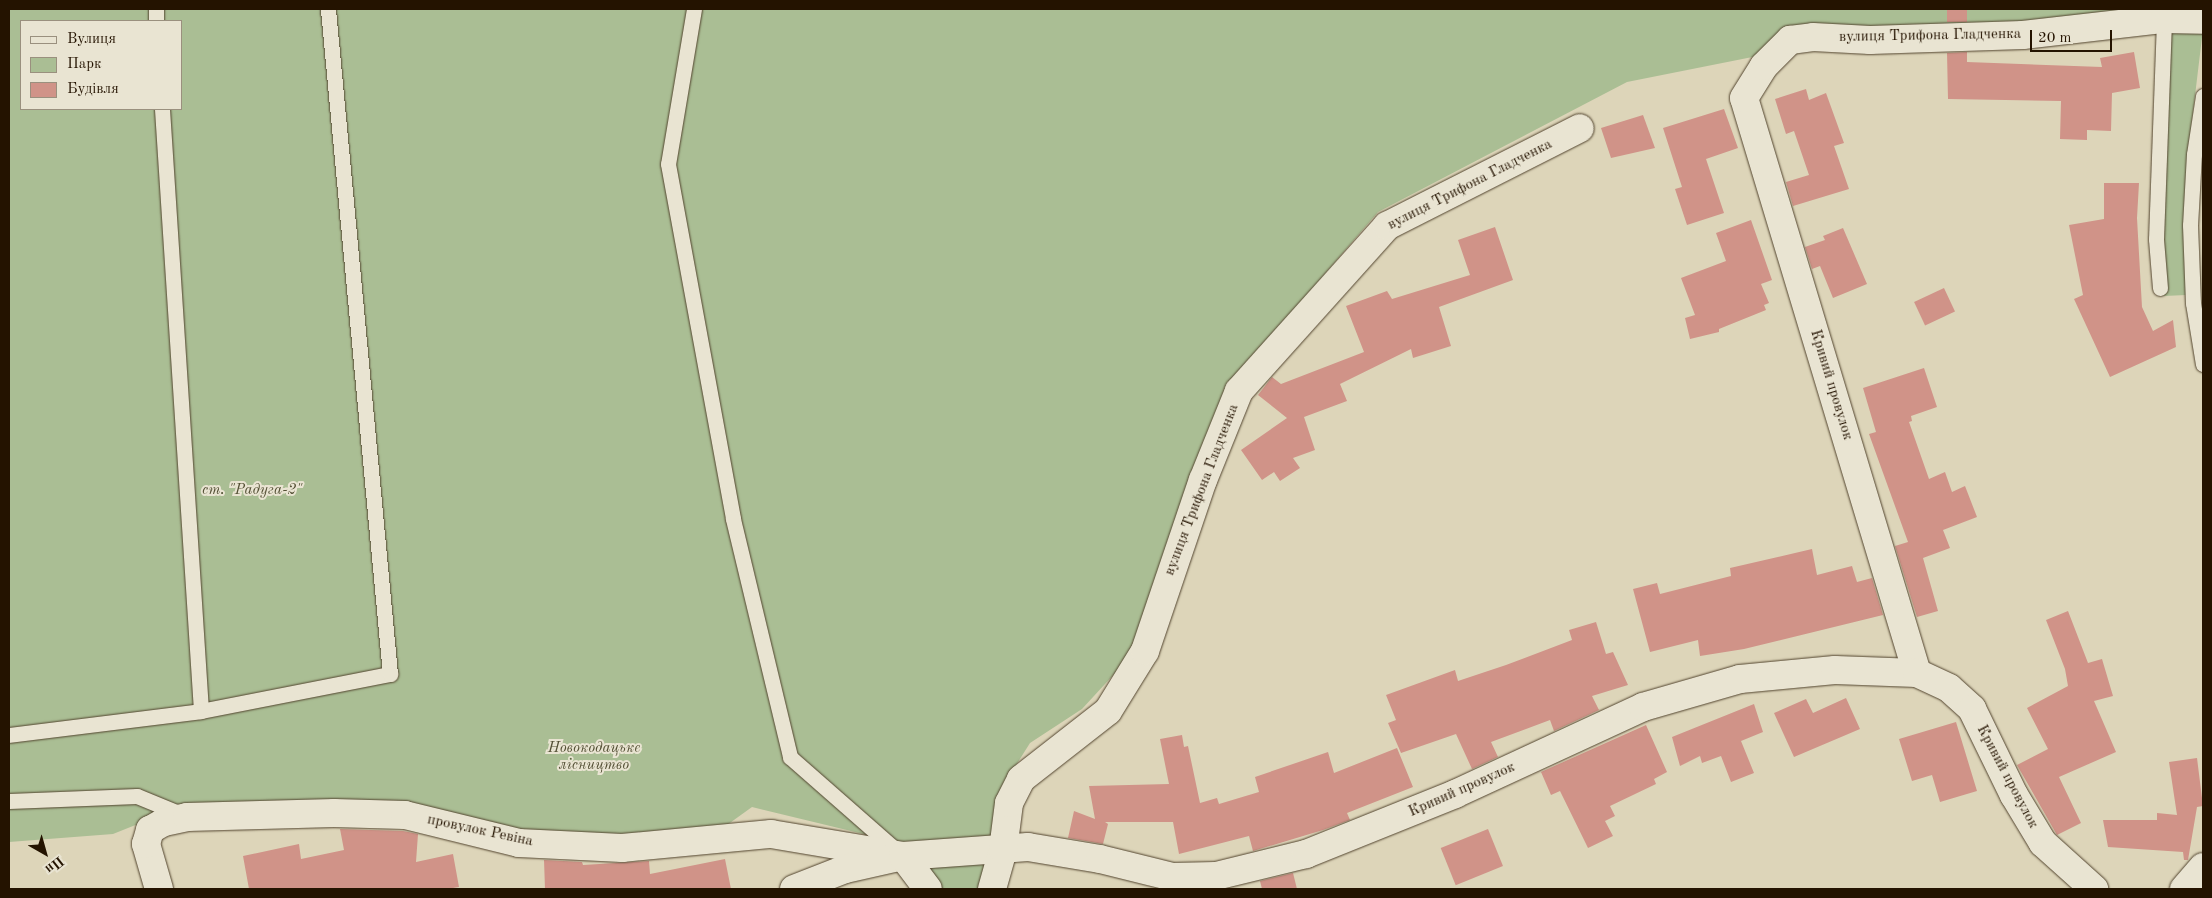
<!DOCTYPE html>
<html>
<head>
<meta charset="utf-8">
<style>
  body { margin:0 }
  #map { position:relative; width:2212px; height:898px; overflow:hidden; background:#ddd5b9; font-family:"Old Standard TT",serif }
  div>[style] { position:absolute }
  .green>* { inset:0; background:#aabe94 }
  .building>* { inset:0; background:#d09388; transform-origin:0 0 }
  .roads { filter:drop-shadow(0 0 1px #52442e) drop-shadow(0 0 1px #52442e) }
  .lane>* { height:15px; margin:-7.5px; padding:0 7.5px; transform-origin:7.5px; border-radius:7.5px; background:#e9e4d2 }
  .street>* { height:28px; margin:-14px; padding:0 14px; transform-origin:14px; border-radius:14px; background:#e9e4d2 }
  span { translate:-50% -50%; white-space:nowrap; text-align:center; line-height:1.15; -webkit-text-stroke:4px #e9e4d2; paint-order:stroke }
  .street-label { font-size:15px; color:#241300 }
  .park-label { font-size:15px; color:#534f34; font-style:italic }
  .frame { position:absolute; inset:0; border:10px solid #241300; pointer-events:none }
  .legend { position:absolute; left:20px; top:20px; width:162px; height:90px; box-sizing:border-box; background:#e9e4d2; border:1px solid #9a907e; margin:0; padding:6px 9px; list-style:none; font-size:15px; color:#241300 }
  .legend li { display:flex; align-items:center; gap:10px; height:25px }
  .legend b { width:25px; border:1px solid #9a907e }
  .north { position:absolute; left:20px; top:828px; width:50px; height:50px; -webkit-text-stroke:4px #e9e4d2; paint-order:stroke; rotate:142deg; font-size:14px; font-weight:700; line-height:20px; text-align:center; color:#241300 }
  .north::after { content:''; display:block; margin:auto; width:18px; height:22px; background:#241300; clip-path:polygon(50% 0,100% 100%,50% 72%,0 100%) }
  .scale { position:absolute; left:2030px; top:30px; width:82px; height:22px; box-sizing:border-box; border:2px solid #241300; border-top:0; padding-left:6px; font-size:15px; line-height:18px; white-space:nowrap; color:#241300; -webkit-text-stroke:4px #e9e4d2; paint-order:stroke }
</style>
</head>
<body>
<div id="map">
  <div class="green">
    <div style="clip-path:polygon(evenodd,9px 9px,2183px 9px,1883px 31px,1627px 82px,1378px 212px,1230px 384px,1128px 659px,1082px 709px,1030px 743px,996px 797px,992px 869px,986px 889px,940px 889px,909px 845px,752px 807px,720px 830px,627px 841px,518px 836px,400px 804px,153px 818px,113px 834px,9px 842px,9px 9px,21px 21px,181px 21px,181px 109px,21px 109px,21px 21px)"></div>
    <div style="clip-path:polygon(2203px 29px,2188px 154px,2186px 295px,2164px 296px,2159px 237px,2168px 33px)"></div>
  </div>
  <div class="building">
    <div style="left:1947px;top:9px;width:20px;height:13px"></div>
    <div style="clip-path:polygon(1967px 52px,1967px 62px,2102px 67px,2100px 58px,2134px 52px,2140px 88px,2112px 93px,2111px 131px,2087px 130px,2087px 140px,2060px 139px,2061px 101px,1948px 99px,1947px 53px)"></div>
    <div style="clip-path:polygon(1806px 89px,1809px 100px,1826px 93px,1844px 143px,1834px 146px,1849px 189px,1793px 206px,1786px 182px,1809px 175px,1794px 131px,1786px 134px,1775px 99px)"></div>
    <div style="clip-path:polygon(1724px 109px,1738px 148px,1706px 159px,1724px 213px,1687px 225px,1675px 189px,1682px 187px,1663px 128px)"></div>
    <div style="clip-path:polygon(1643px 115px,1655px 148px,1611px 158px,1601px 128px)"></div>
    <div style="clip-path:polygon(2104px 183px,2139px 183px,2137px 218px,2142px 307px,2153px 331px,2173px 320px,2176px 347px,2110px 377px,2074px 299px,2083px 295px,2069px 225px,2104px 219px)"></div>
    <div style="clip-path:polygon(1751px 220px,1772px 280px,1761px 284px,1769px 303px,1764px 305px,1766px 310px,1719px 329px,1719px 332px,1690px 339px,1685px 318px,1695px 315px,1681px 278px,1726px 261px,1716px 233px)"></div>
    <div style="clip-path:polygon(1495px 227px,1513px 280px,1439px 307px,1451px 346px,1413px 358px,1411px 349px,1340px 384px,1347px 401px,1304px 417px,1315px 450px,1293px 458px,1300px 468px,1280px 481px,1274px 472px,1262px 480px,1241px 450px,1287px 418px,1258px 395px,1272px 377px,1281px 384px,1364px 352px,1346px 306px,1387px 291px,1392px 299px,1470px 275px,1458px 240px)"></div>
    <div style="clip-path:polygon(1843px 228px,1867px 284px,1833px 298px,1820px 266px,1812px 269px,1805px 247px,1825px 240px,1823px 236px)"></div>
    <div style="left:1944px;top:288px;width:26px;height:33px;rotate:65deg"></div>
    <div style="clip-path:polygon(1924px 368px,1937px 407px,1911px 416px,1912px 421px,1909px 422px,1929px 479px,1945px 472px,1952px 492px,1965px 486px,1977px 517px,1943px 530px,1950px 548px,1923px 558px,1938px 611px,1917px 617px,1895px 546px,1908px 542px,1869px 434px,1876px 432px,1863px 388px)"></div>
    <div style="clip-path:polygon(1812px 549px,1817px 575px,1852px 566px,1857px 582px,1872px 578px,1883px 615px,1744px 649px,1700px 656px,1698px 640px,1650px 652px,1633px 589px,1657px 583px,1660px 594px,1731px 576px,1730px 568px)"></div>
    <div style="clip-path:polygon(2068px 611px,2088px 663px,2102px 659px,2113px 696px,2094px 701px,2116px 752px,2059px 777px,2081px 823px,2057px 835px,2017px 765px,2048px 749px,2027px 708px,2068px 686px,2065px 669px,2046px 620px)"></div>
    <div style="clip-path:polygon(1596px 622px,1606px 654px,1613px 652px,1628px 685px,1592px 696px,1599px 710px,1554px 731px,1550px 720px,1491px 742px,1498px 757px,1472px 769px,1456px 734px,1401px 753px,1388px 723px,1396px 720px,1386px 695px,1455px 670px,1458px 681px,1506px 665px,1572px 640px,1569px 630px)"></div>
    <div style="clip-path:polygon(1846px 698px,1860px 729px,1794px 757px,1774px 713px,1806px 699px,1813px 713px)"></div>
    <div style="clip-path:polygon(1754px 704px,1763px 732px,1741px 741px,1754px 773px,1731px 782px,1721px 756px,1702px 763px,1700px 756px,1680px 766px,1672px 737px)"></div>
    <div style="clip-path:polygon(1956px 722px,1977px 791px,1940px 802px,1932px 775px,1912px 781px,1899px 739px)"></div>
    <div style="clip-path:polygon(1646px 725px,1667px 772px,1654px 779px,1656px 784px,1610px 806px,1615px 816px,1605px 821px,1613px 836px,1588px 848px,1560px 791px,1551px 795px,1541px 772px)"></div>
    <div style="clip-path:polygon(1182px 735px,1184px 747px,1188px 746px,1200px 803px,1217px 798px,1219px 804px,1259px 792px,1255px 777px,1328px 752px,1334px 773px,1397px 748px,1413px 787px,1347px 813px,1350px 820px,1323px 830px,1253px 851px,1249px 836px,1179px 854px,1173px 822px,1105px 822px,1108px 824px,1103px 844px,1068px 838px,1074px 811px,1095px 819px,1089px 786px,1169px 784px,1160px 739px)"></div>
    <div style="clip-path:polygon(2197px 758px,2203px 806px,2197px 807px,2188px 860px,2184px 860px,2183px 852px,2108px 847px,2103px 820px,2157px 820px,2157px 813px,2177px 815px,2169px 762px)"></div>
    <div style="clip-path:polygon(340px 829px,403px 831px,418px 834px,416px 862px,453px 854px,459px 887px,447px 889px,249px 889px,243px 856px,299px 844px,301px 859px,344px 850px)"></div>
    <div style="left:1488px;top:829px;width:40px;height:51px;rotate:68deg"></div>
    <div style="clip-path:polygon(725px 859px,731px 889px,545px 889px,544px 860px,582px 862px,583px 865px,649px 861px,650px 874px)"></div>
    <div style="clip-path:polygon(1293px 873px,1297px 889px,1262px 889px,1260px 881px)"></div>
  </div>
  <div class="roads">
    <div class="lane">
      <div style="left:156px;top:9px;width:12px;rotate:90deg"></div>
      <div style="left:694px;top:9px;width:157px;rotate:99.5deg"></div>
      <div style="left:668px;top:164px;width:361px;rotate:79.6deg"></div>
      <div style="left:733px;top:519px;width:245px;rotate:76.5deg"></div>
      <div style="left:790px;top:757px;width:142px;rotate:41.3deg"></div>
      <div style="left:2203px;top:96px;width:59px;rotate:98.8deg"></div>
      <div style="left:2194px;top:154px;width:71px;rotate:93.2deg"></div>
      <div style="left:2190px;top:225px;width:78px;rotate:87.8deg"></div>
      <div style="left:2193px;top:303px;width:62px;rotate:80.7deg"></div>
      <div style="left:162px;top:109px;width:603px;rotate:86.29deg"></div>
      <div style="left:2160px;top:288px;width:49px;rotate:-94.7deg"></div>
      <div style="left:2156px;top:239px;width:220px;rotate:-87.9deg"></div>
      <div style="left:9px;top:735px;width:193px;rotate:-7.1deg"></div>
      <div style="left:201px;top:711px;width:193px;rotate:-11.1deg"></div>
      <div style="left:390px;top:674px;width:668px;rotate:-95.33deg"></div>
      <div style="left:9px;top:801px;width:128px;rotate:-2.2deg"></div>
      <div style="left:137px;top:796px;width:50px;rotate:22.4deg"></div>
    </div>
    <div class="street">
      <div style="left:1917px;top:673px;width:600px;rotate:-106.74deg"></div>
      <div style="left:1744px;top:98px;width:38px;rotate:-58deg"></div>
      <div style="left:1764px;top:66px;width:37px;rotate:-45deg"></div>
      <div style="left:1790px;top:40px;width:23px;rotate:-7deg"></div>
      <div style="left:1813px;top:37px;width:57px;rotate:3deg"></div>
      <div style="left:1870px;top:40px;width:153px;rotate:-1.9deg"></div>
      <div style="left:2023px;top:35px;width:142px;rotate:-6.5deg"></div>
      <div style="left:2164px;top:19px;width:39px;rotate:1deg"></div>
      <div style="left:159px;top:889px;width:47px;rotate:-106.1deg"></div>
      <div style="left:146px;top:844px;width:15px;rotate:-74deg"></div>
      <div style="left:150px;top:830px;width:16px;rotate:-30deg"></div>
      <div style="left:164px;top:822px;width:24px;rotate:-12deg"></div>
      <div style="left:187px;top:817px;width:147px;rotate:-1.6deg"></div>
      <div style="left:334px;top:813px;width:71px;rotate:1.6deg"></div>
      <div style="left:405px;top:815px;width:117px;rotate:13.8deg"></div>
      <div style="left:519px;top:843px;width:103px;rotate:2.8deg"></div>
      <div style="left:622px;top:848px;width:150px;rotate:-5.4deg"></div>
      <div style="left:771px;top:834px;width:134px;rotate:9.5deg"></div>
      <div style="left:903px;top:856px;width:125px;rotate:-4.1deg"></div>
      <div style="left:1028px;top:847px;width:73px;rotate:9.5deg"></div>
      <div style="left:1100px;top:859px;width:75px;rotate:13.9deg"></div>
      <div style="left:1173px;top:877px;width:43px;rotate:-1.3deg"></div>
      <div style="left:1216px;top:876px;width:93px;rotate:-13.7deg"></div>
      <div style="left:1306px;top:854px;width:161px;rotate:-21.9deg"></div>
      <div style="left:1455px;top:794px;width:207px;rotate:-24.8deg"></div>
      <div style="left:1643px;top:707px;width:101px;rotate:-16.1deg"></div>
      <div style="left:1740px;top:679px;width:95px;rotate:-5.4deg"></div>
      <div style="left:1835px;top:670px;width:82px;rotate:2.1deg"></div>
      <div style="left:1917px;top:673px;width:35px;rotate:25deg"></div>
      <div style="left:1949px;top:688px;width:31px;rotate:42deg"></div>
      <div style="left:1972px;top:709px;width:96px;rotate:64deg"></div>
      <div style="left:2014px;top:795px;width:56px;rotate:58.9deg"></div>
      <div style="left:2043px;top:843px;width:69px;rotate:42deg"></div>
      <div style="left:794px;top:889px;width:55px;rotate:-21.4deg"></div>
      <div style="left:845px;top:869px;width:59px;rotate:-12.6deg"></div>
      <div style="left:903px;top:856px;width:41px;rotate:52.9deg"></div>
      <div style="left:992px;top:889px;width:41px;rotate:-74.2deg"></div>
      <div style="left:1003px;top:850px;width:47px;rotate:-82.7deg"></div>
      <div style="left:1009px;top:803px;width:27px;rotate:-63deg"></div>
      <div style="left:1021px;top:779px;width:110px;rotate:-38deg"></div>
      <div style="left:1108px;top:711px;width:70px;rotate:-58.3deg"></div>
      <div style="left:1145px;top:651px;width:181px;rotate:-71.3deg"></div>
      <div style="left:1203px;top:480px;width:96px;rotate:-68deg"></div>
      <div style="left:1239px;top:391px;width:222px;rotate:-48.1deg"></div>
      <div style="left:1387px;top:226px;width:216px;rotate:-26.9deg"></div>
      <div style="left:2184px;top:889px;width:29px;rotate:-49deg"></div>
    </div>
  </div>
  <div class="street-label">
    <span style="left:1930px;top:36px;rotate:-1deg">вулиця Трифона Гладченка</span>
    <span style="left:1470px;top:185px;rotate:-27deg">вулиця Трифона Гладченка</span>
    <span style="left:1831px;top:385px;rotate:73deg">Кривий провулок</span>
    <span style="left:1202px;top:490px;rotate:-69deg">вулиця Трифона Гладченка</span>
    <span style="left:2007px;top:777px;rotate:62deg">Кривий провулок</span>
    <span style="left:1462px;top:790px;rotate:-24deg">Кривий провулок</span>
    <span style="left:480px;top:831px;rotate:12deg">провулок Ревіна</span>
  </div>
  <div class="park-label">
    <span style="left:252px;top:491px">ст. "Радуга-2"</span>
    <span style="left:594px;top:757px">Новокодацьке<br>лісництво</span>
  </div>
  <div class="frame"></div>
  <ul class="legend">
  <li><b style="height:6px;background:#e9e4d2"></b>Вулиця</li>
  <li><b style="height:14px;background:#aabe94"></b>Парк</li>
  <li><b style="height:14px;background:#d09388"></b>Будівля</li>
  </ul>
  <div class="north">Пн</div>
  <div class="scale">20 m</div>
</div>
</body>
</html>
